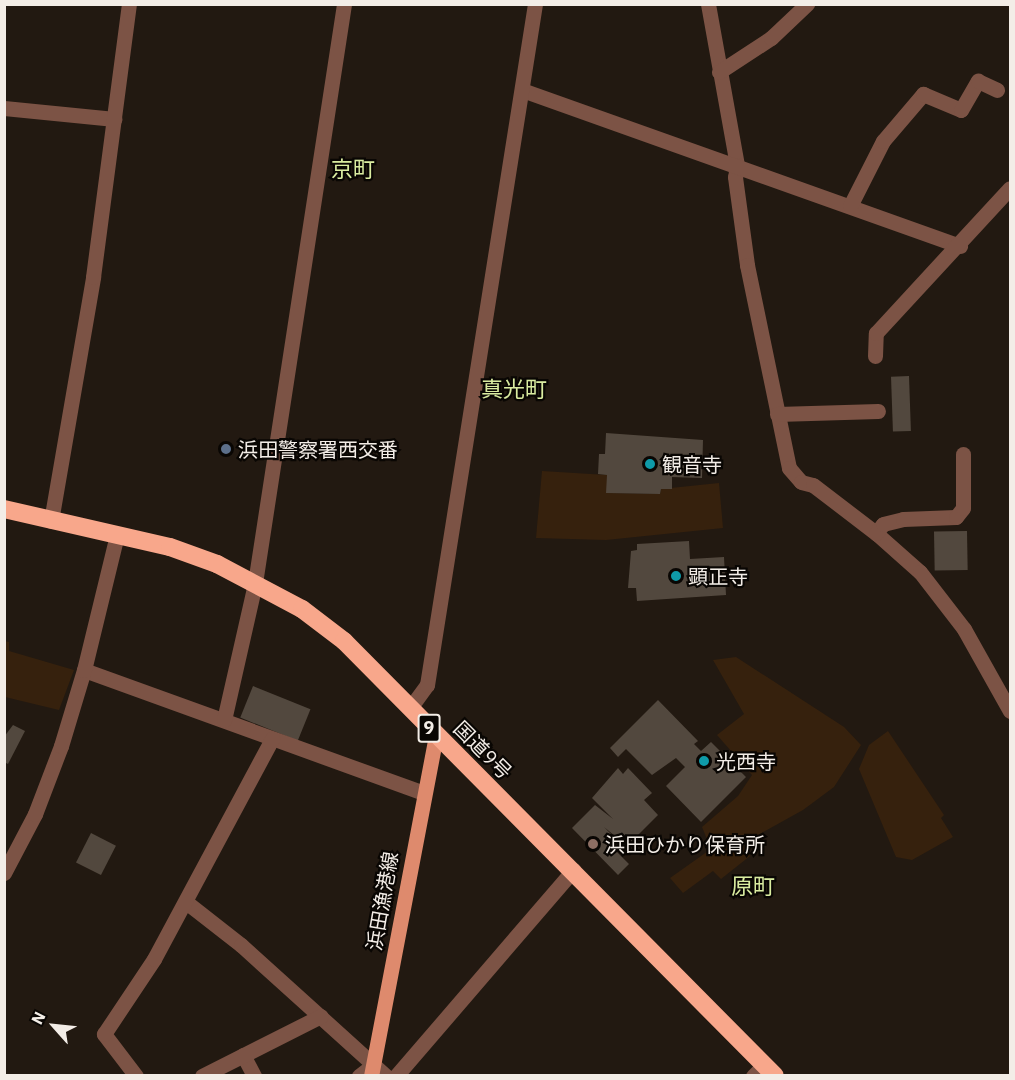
<!DOCTYPE html>
<html>
<head>
<meta charset="utf-8">
<style>
  body { margin:0 }
  #map { position:relative; width:1015px; height:1080px; overflow:hidden; background:#221911; font-family:"IBM Plex Sans","Noto Sans JP",sans-serif }
  div>[style] { position:absolute }
  .green>* { inset:0; background:#36210d }
  .building>* { inset:0; background:#52483e; transform-origin:0 0 }
  .minor>* { height:15px; margin:-7.5px; padding:0 7.5px; transform-origin:7.5px; border-radius:7.5px; background:#7c5345 }
  .major>* { height:15px; margin:-7.5px; padding:0 7.5px; transform-origin:7.5px; border-radius:7.5px; background:#de8a6d }
  .highway>* { height:18px; margin:-9px; padding:0 9px; transform-origin:9px; border-radius:9px; background:#f8a78b }
  .dots>* { width:16px; height:16px; translate:-50% -50%; box-sizing:border-box; border:3px solid #090603; border-radius:50% }
  span { translate:-50% -50%; white-space:nowrap; text-align:center; line-height:1.15; -webkit-text-stroke:4.5px #090603; paint-order:stroke }
  .shield-label span { padding:2px 4px; background:#090603; border:2px solid; border-radius:4px; -webkit-text-stroke-width:0 }
  .shield-label { font-size:18px; color:#f3ede7; font-weight:700 }
  .poi-label { font-size:20px; color:#f3ede7 }
  .left { translate:0 -50%; text-align:left }
  .street-label { font-size:20px; color:#f3ede7 }
  .quarter-label { font-size:22px; color:#daeca0 }
  .frame { position:absolute; inset:0; border:6px solid #f3ede7; pointer-events:none }
  .north { position:absolute; left:24px; top:996px; width:60px; height:60px; -webkit-text-stroke:4px #090603; paint-order:stroke; rotate:297deg; font-size:16px; font-weight:700; line-height:24px; text-align:center; color:#f3ede7 }
  .north::after { content:''; display:block; margin:auto; width:21px; height:27px; background:#f3ede7; clip-path:polygon(50% 0,100% 100%,50% 72%,0 100%) }
</style>
</head>
<body>
<div id="map">
  <div class="green">
    <div style="clip-path:polygon(542px 471px,607px 475px,607px 493px,660px 494px,661px 489px,719px 483px,723px 528px,606px 540px,536px 538px)"></div>
    <div style="clip-path:polygon(5px 641px,9px 642px,9px 651px,74px 670px,59px 710px,5px 697px)"></div>
    <div style="clip-path:polygon(736px 657px,844px 727px,861px 745px,834px 787px,803px 810px,742px 844px,750px 856px,721px 879px,713px 871px,683px 893px,670px 878px,711px 849px,702px 827px,738px 796px,752px 775px,717px 735px,744px 714px,713px 660px)"></div>
    <div style="clip-path:polygon(888px 731px,944px 815px,941px 818px,953px 837px,912px 860px,896px 857px,859px 769px,869px 745px)"></div>
  </div>
  <div class="building">
    <div style="left:909px;top:376px;width:55px;height:18px;rotate:88deg"></div>
    <div style="clip-path:polygon(606px 433px,703px 440px,702px 478px,672px 477px,672px 489px,661px 489px,660px 494px,606px 493px,607px 475px,598px 474px,599px 454px,605px 454px)"></div>
    <div style="left:967px;top:531px;width:39px;height:33px;rotate:89deg"></div>
    <div style="clip-path:polygon(689px 541px,690px 559px,724px 557px,726px 595px,637px 601px,636px 588px,628px 588px,631px 551px,637px 550px,637px 544px)"></div>
    <div style="left:253px;top:686px;width:62px;height:34px;rotate:22deg"></div>
    <div style="clip-path:polygon(658px 700px,698px 741px,694px 744px,701px 751px,711px 742px,746px 777px,701px 822px,666px 786px,685px 767px,676px 758px,652px 775px,626px 749px,618px 757px,610px 748px)"></div>
    <div style="clip-path:polygon(13px 725px,25px 731px,8px 764px,4px 762px,4px 737px)"></div>
    <div style="clip-path:polygon(618px 768px,623px 774px,628px 768px,652px 793px,644px 800px,658px 815px,627px 846px,604px 827px,620px 843px,614px 849px,629px 864px,618px 875px,572px 828px,595px 805px,613px 819px,592px 798px)"></div>
    <div style="left:91px;top:833px;width:28px;height:33px;rotate:27deg"></div>
  </div>
  <div class="minor">
    <div style="left:708px;top:4px;width:164px;rotate:79.8deg"></div>
    <div style="left:737px;top:165px;width:12px;rotate:99deg"></div>
    <div style="left:735px;top:177px;width:89px;rotate:82.2deg"></div>
    <div style="left:747px;top:265px;width:207px;rotate:78.3deg"></div>
    <div style="left:789px;top:468px;width:18px;rotate:49deg"></div>
    <div style="left:801px;top:482px;width:12px;rotate:14deg"></div>
    <div style="left:813px;top:485px;width:81px;rotate:37.4deg"></div>
    <div style="left:877px;top:534px;width:57px;rotate:41.5deg"></div>
    <div style="left:920px;top:572px;width:72px;rotate:52.3deg"></div>
    <div style="left:964px;top:629px;width:94px;rotate:60.7deg"></div>
    <div style="left:719px;top:72px;width:62px;rotate:-33.2deg"></div>
    <div style="left:771px;top:38px;width:50px;rotate:-43.4deg"></div>
    <div style="left:522px;top:90px;width:465px;rotate:19.6deg"></div>
    <div style="left:4px;top:108px;width:111px;rotate:5.7deg"></div>
    <div style="left:850px;top:206px;width:73px;rotate:-63.1deg"></div>
    <div style="left:883px;top:141px;width:62px;rotate:-49.6deg"></div>
    <div style="left:923px;top:94px;width:41px;rotate:22.8deg"></div>
    <div style="left:961px;top:110px;width:34px;rotate:-60deg"></div>
    <div style="left:978px;top:81px;width:21px;rotate:25deg"></div>
    <div style="left:875px;top:356px;width:23px;rotate:-88deg"></div>
    <div style="left:876px;top:333px;width:197px;rotate:-47.3deg"></div>
    <div style="left:777px;top:414px;width:101px;rotate:-1.7deg"></div>
    <div style="left:51px;top:521px;width:248px;rotate:-80.2deg"></div>
    <div style="left:93px;top:277px;width:275px;rotate:-82.5deg"></div>
    <div style="left:876px;top:533px;width:11px;rotate:-52deg"></div>
    <div style="left:883px;top:524px;width:21px;rotate:-14deg"></div>
    <div style="left:903px;top:519px;width:53px;rotate:-2.2deg"></div>
    <div style="left:956px;top:517px;width:11px;rotate:-52deg"></div>
    <div style="left:963px;top:508px;width:54px;rotate:-90deg"></div>
    <div style="left:84px;top:670px;width:361px;rotate:19.9deg"></div>
    <div style="left:410px;top:708px;width:29px;rotate:-54deg"></div>
    <div style="left:427px;top:685px;width:690px;rotate:-80.99deg"></div>
    <div style="left:224px;top:720px;width:140px;rotate:-77.2deg"></div>
    <div style="left:255px;top:583px;width:586px;rotate:-81.26deg"></div>
    <div style="left:4px;top:873px;width:67px;rotate:-62.3deg"></div>
    <div style="left:35px;top:814px;width:73px;rotate:-69.1deg"></div>
    <div style="left:61px;top:746px;width:79px;rotate:-73.2deg"></div>
    <div style="left:84px;top:670px;width:139px;rotate:-76.3deg"></div>
    <div style="left:186px;top:902px;width:70px;rotate:38deg"></div>
    <div style="left:241px;top:945px;width:195px;rotate:42.1deg"></div>
    <div style="left:243px;top:1055px;width:24px;rotate:62deg"></div>
    <div style="left:136px;top:1076px;width:53px;rotate:-127.3deg"></div>
    <div style="left:104px;top:1034px;width:90px;rotate:-56.3deg"></div>
    <div style="left:154px;top:959px;width:250px;rotate:-61.8deg"></div>
    <div style="left:202px;top:1076px;width:133px;rotate:-26.8deg"></div>
    <div style="left:359px;top:1076px;width:18px;rotate:-38deg"></div>
    <div style="left:396px;top:1076px;width:272px;rotate:-49.3deg"></div>
    <div style="left:753px;top:1076px;width:17px;rotate:-45deg"></div>
  </div>
  <div class="major">
    <div style="left:371px;top:1076px;width:347px;rotate:-79.2deg"></div>
  </div>
  <div class="highway">
    <div style="left:4px;top:509px;width:170px;rotate:12.9deg"></div>
    <div style="left:170px;top:547px;width:50px;rotate:19.9deg"></div>
    <div style="left:217px;top:564px;width:96px;rotate:27.9deg"></div>
    <div style="left:302px;top:609px;width:53px;rotate:37.3deg"></div>
    <div style="left:344px;top:641px;width:612px;rotate:45.26deg"></div>
  </div>
  <div class="dots">
    <div style="left:226px;top:449px;background:#5c6f8a"></div>
    <div style="left:650px;top:464px;background:#0f9aa8"></div>
    <div style="left:676px;top:576px;background:#0f9aa8"></div>
    <div style="left:704px;top:761px;background:#0f9aa8"></div>
    <div style="left:593px;top:844px;background:#8d6e63"></div>
  </div>
  <div class="shield-label">
    <span style="left:429px;top:728px">9</span>
  </div>
  <div class="poi-label">
    <span class="left" style="left:238px;top:449px">浜田警察署西交番</span>
    <span class="left" style="left:662px;top:464px">観音寺</span>
    <span class="left" style="left:688px;top:576px">顕正寺</span>
    <span class="left" style="left:716px;top:761px">光西寺</span>
    <span class="left" style="left:605px;top:844px">浜田ひかり保育所</span>
  </div>
  <div class="street-label">
    <span style="left:483px;top:750px;rotate:45deg">国道9号</span>
    <span style="left:382px;top:901px;rotate:-80deg">浜田漁港線</span>
  </div>
  <div class="quarter-label">
    <span style="left:353px;top:169px">京町</span>
    <span style="left:514px;top:389px">真光町</span>
    <span style="left:753px;top:886px">原町</span>
  </div>
  <div class="frame"></div>
  <div class="north">N</div>
</div>
</body>
</html>
